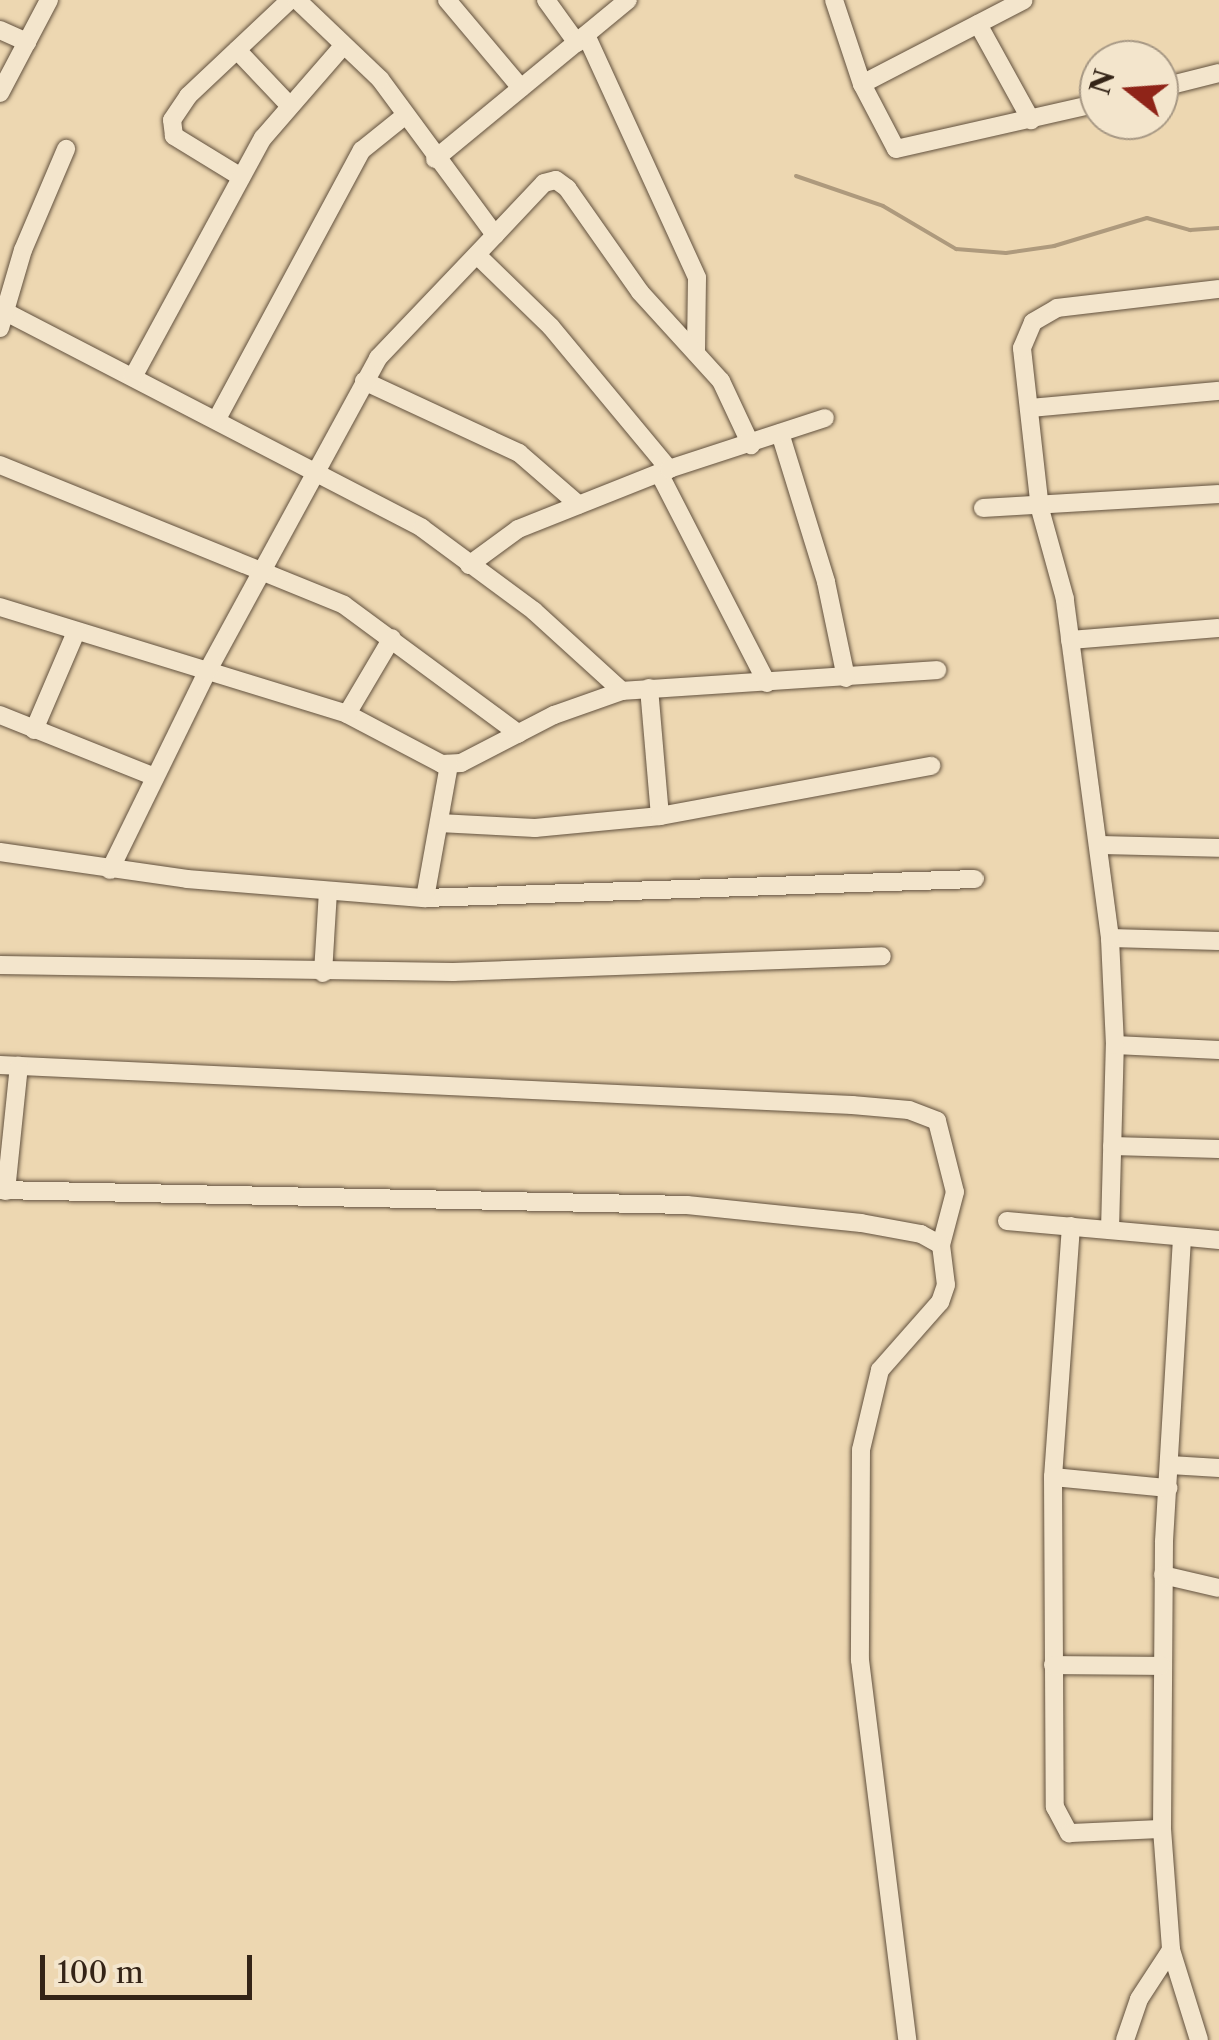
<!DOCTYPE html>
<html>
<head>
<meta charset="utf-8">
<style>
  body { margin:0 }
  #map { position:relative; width:1219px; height:2040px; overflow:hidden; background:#edd7b1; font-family:"Libre Caslon Text",serif }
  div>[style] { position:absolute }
  .stream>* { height:4px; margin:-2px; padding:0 2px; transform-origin:2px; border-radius:2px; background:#ae9a7d }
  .roads { filter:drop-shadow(0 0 2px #62513e) drop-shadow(0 0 2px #62513e) }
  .minor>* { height:18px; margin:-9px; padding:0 9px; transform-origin:9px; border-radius:9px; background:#f3e5cc }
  span { translate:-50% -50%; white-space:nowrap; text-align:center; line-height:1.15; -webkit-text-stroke:9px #f3e5cc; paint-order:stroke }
  .north { position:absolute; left:1079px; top:40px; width:100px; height:100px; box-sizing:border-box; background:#f3e5cc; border:2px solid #a79884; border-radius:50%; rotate:287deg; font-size:28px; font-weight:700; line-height:40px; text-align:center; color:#342417 }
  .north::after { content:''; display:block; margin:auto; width:35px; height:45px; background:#8f2418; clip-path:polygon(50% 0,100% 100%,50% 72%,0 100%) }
  .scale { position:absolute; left:40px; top:1955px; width:212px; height:45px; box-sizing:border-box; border:5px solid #342417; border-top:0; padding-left:12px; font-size:30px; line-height:35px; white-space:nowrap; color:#342417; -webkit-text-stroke:8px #f3e5cc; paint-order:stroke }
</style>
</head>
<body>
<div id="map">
  <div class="stream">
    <div style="left:796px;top:176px;width:92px;rotate:19deg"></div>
    <div style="left:883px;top:206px;width:85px;rotate:30.5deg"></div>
    <div style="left:956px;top:249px;width:50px;rotate:4.6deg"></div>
    <div style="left:1006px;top:253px;width:49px;rotate:-8.3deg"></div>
    <div style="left:1054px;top:246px;width:97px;rotate:-16.8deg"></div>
    <div style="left:1147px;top:218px;width:45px;rotate:15.6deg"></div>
    <div style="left:1190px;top:230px;width:29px;rotate:-4deg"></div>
  </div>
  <div class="roads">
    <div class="minor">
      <div style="left:447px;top:0;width:115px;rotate:49.9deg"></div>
      <div style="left:546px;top:0;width:53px;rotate:54.2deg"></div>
      <div style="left:834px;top:0;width:89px;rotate:71.6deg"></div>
      <div style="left:862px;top:84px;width:73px;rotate:62.4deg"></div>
      <div style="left:896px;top:149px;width:208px;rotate:-12.8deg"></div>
      <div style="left:978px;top:24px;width:110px;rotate:61.1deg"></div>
      <div style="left:0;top:30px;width:30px;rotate:24deg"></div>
      <div style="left:586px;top:35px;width:267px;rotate:65.4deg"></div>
      <div style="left:697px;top:278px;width:75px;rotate:90.8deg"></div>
      <div style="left:237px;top:50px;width:74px;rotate:46.6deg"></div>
      <div style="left:862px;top:84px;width:182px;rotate:-27.4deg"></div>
      <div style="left:1159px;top:88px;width:62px;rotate:-14deg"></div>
      <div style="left:0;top:93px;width:105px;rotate:-62.2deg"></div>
      <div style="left:435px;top:159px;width:250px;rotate:-39.5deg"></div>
      <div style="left:241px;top:177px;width:79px;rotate:-148.5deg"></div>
      <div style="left:174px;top:136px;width:16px;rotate:-97deg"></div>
      <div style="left:172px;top:120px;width:29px;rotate:-56deg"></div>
      <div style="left:188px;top:96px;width:140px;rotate:-43.3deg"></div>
      <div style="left:495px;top:235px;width:71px;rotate:-46.7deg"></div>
      <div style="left:544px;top:183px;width:12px;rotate:-14deg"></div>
      <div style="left:556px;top:180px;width:14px;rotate:36deg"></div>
      <div style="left:567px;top:188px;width:127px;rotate:54.9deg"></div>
      <div style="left:640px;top:292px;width:120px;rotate:47.7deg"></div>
      <div style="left:721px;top:381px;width:71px;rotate:64.9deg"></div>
      <div style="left:477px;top:255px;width:103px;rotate:44.2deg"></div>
      <div style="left:551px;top:327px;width:185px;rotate:50.3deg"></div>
      <div style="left:0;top:309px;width:475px;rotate:27.4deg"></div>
      <div style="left:422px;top:528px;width:139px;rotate:36.5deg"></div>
      <div style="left:534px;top:611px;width:119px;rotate:42.3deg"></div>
      <div style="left:622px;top:691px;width:316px;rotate:-3.8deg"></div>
      <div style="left:0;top:328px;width:81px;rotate:-73.6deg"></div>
      <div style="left:23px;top:250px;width:110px;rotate:-66.9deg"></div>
      <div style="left:133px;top:377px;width:272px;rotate:-61.5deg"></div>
      <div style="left:263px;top:138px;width:122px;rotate:-49deg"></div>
      <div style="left:364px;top:381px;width:171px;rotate:24.9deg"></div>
      <div style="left:519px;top:453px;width:79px;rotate:40.9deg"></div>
      <div style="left:1031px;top:408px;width:189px;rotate:-5.2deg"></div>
      <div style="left:218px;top:417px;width:303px;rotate:-61.7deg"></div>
      <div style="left:362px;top:150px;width:53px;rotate:-38.8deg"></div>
      <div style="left:780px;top:433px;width:156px;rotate:72.8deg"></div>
      <div style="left:826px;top:582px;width:98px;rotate:78.2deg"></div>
      <div style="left:0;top:465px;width:371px;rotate:22.1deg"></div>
      <div style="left:344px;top:605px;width:217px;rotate:36.4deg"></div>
      <div style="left:659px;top:473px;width:236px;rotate:62.8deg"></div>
      <div style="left:983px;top:508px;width:236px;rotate:-3.4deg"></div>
      <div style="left:469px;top:565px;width:61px;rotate:-36.3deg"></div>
      <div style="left:518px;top:529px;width:162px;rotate:-21.7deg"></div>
      <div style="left:669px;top:469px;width:164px;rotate:-18.1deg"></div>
      <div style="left:0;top:607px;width:363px;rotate:17.1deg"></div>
      <div style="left:347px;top:714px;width:107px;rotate:27.8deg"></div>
      <div style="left:442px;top:764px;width:19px;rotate:-3deg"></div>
      <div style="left:461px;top:763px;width:105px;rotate:-27.3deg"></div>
      <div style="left:554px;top:715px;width:72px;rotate:-19.4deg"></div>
      <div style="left:1070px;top:640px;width:149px;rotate:-4.6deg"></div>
      <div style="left:649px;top:688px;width:128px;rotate:85.1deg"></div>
      <div style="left:347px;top:714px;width:88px;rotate:-59.4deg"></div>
      <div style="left:0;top:715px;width:167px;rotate:21.8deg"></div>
      <div style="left:34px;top:730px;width:107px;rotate:-66.8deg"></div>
      <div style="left:439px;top:823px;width:96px;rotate:3deg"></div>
      <div style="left:535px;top:828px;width:126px;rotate:-5.5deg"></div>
      <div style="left:660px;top:816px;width:276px;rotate:-10.5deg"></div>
      <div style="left:1100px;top:845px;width:119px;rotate:1.4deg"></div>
      <div style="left:0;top:852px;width:189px;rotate:8.2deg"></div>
      <div style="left:187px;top:879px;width:239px;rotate:4.6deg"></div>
      <div style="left:425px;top:898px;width:550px;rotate:-1.98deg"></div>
      <div style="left:110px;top:870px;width:220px;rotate:-63.9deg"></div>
      <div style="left:207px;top:672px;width:358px;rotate:-61.4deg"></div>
      <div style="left:378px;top:358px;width:170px;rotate:-46.4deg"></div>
      <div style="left:495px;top:235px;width:194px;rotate:-126.4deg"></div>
      <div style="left:380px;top:79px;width:115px;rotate:-136.4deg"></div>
      <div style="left:425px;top:898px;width:136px;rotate:-79.8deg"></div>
      <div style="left:1110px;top:938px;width:109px;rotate:1.6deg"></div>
      <div style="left:0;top:965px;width:453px;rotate:0.9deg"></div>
      <div style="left:453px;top:972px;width:429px;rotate:-2.1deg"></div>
      <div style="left:323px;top:973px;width:81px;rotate:-86.5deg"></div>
      <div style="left:1115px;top:1045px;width:104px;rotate:2.8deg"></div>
      <div style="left:0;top:1065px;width:853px;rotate:2.69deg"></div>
      <div style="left:852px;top:1105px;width:57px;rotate:5deg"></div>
      <div style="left:909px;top:1110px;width:30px;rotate:21deg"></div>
      <div style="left:937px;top:1121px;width:73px;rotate:75.8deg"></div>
      <div style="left:955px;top:1192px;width:55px;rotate:104.8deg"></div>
      <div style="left:941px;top:1245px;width:40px;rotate:82.9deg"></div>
      <div style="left:946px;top:1285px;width:18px;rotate:109deg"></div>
      <div style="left:940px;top:1302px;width:91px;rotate:131.4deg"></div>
      <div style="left:880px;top:1370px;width:82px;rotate:103.4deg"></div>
      <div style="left:861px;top:1450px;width:210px;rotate:90.3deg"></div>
      <div style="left:860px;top:1660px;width:383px;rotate:82.9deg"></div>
      <div style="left:1112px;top:1146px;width:107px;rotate:1.6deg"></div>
      <div style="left:0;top:1190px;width:687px;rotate:1.25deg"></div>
      <div style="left:687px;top:1205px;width:175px;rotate:5.9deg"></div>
      <div style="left:861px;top:1223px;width:61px;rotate:10.4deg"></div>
      <div style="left:921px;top:1234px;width:23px;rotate:29deg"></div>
      <div style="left:6px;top:1191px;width:126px;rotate:-84.1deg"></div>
      <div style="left:1007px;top:1221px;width:213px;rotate:5.1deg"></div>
      <div style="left:1071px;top:1226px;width:252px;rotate:94.1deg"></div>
      <div style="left:1053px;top:1477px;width:330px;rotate:89.7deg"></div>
      <div style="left:1055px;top:1807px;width:30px;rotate:62deg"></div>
      <div style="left:1069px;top:1833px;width:93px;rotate:-2.5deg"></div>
      <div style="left:1110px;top:1230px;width:185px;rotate:-88.5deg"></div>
      <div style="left:1115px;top:1045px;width:107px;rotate:-92.7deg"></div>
      <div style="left:1110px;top:938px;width:342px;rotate:-97.6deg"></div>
      <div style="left:1065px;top:599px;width:93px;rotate:-105.5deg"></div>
      <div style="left:1040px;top:509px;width:162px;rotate:-96.4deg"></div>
      <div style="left:1022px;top:348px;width:28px;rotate:-67deg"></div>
      <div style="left:1033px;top:322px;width:28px;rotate:-30deg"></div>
      <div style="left:1057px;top:308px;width:163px;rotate:-6.7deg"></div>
      <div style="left:1182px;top:1238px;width:305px;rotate:93.4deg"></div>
      <div style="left:1164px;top:1542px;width:287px;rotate:90.4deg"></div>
      <div style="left:1162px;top:1829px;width:121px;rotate:85.7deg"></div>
      <div style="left:1171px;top:1950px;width:94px;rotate:72.7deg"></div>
      <div style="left:1170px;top:1465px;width:49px;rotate:3.5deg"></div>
      <div style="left:1053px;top:1477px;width:116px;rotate:5.5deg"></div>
      <div style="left:1163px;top:1575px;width:57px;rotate:13.1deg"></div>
      <div style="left:1053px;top:1665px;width:108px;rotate:0.5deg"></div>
      <div style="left:1125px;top:2040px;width:43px;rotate:-71.1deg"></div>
      <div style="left:1139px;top:1999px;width:59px;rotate:-56.9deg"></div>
    </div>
  </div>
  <div class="north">N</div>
  <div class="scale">100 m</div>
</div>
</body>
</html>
